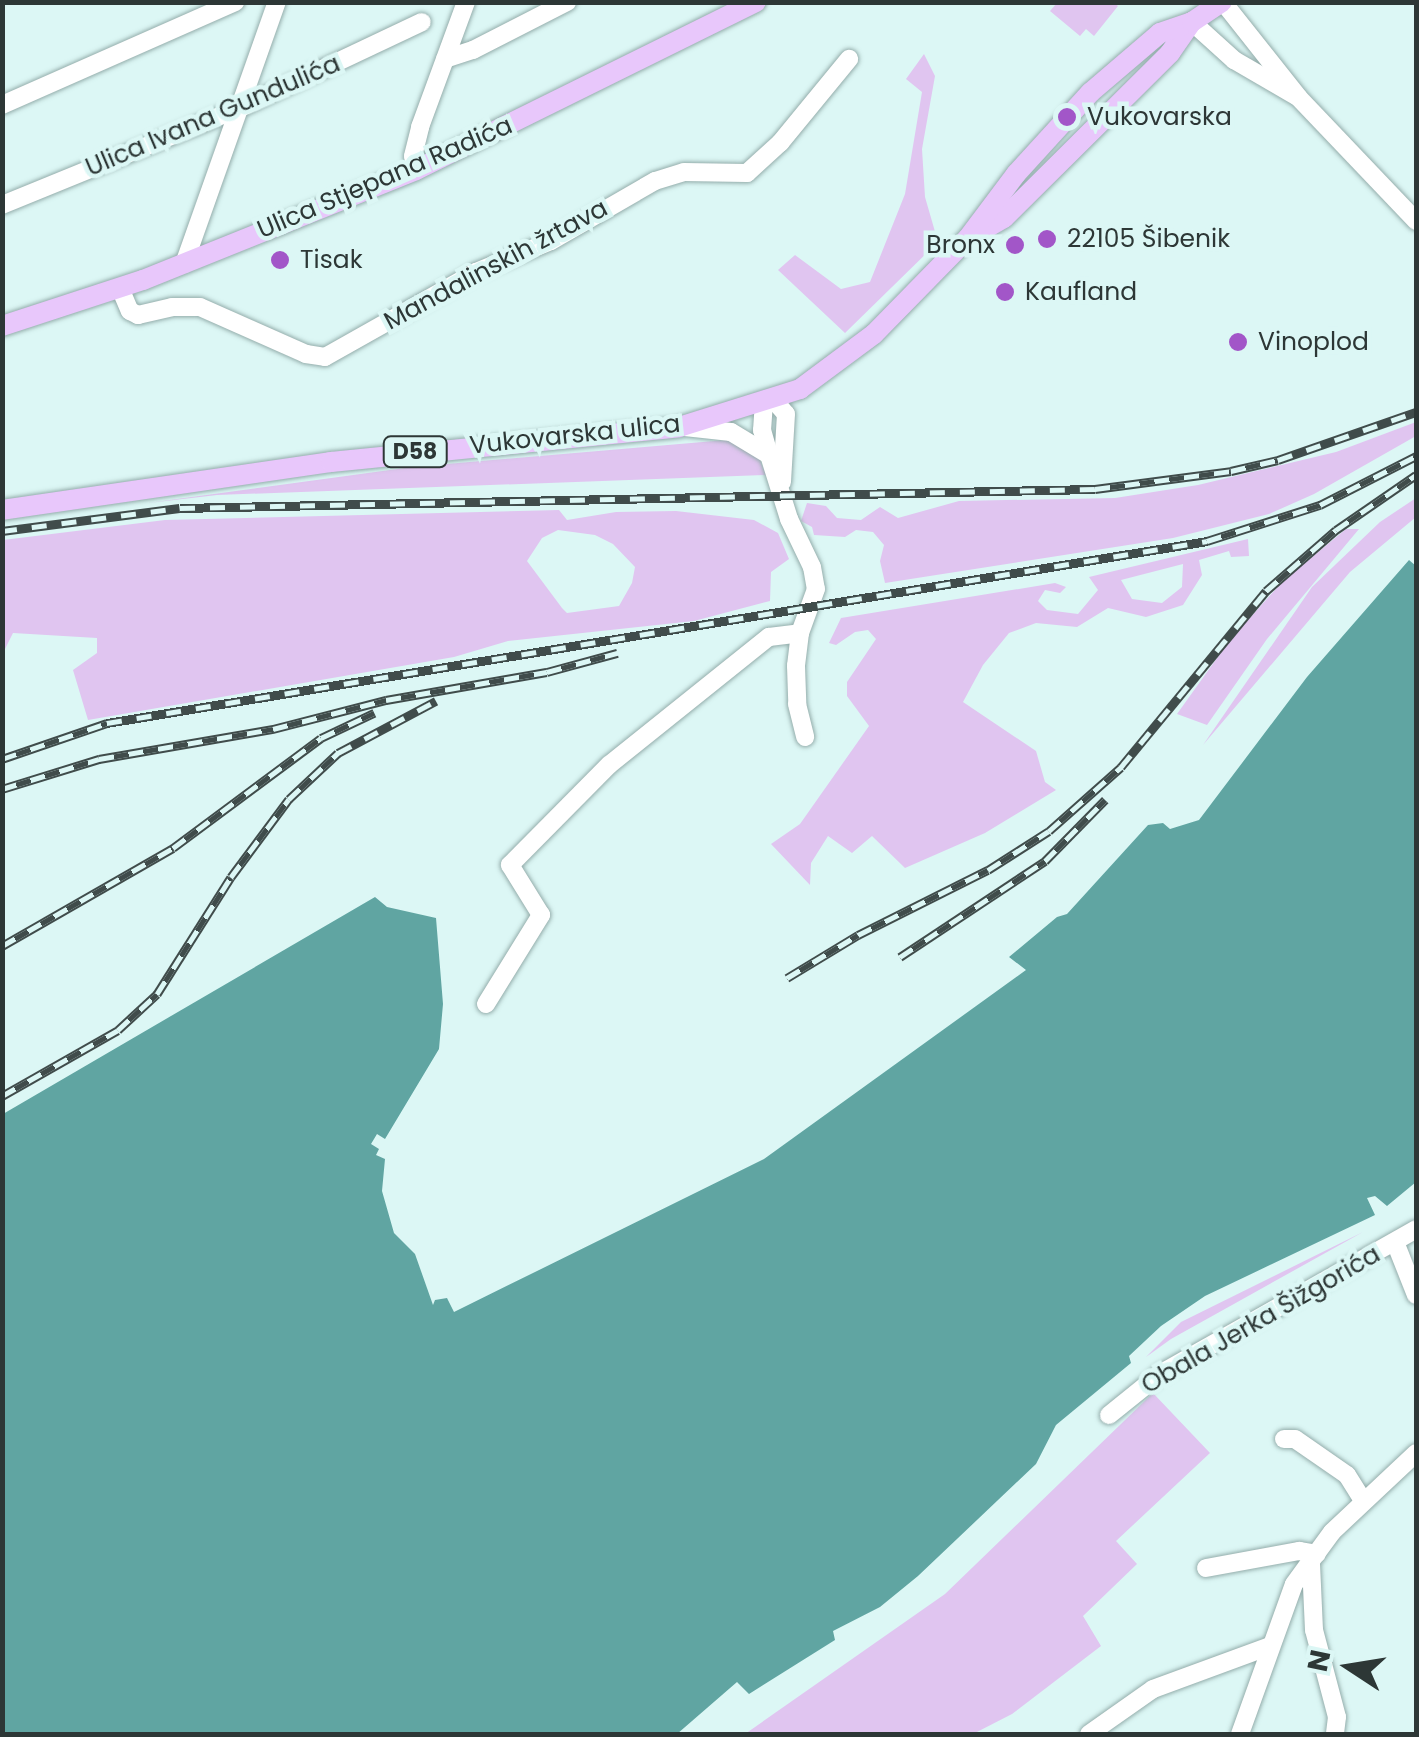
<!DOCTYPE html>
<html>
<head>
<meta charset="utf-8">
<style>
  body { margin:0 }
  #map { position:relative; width:1419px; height:1737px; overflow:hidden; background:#dcf7f5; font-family:Poppins,sans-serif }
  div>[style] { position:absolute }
  .green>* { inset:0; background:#e0c5f0 }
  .water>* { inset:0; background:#60a5a2 }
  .roads { filter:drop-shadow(0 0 2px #94adab) drop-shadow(0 0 2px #94adab) }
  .minor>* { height:18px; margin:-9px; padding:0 9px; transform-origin:9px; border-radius:9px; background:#fff }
  .major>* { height:20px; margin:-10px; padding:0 10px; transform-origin:10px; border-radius:10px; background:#e8c7fb }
  .rail>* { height:9px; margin-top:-4.5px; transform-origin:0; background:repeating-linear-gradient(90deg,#dcf7f5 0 15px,#404c4b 0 30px); box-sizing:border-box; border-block:2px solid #404c4b }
  .dots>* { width:28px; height:28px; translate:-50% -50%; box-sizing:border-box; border:5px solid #dcf7f5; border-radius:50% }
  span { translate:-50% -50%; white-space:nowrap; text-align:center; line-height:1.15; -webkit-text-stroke:9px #dcf7f5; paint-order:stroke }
  .shield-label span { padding:2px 8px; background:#dcf7f5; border:2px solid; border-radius:8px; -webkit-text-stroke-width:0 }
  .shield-label { font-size:22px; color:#2d3736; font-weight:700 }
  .street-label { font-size:25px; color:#2d3736 }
  .poi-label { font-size:25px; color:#2d3736 }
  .left { translate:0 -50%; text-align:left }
  .right { translate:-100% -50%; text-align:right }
  .frame { position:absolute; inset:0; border:5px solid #2d3736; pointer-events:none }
  .north { position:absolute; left:1299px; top:1617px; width:100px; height:100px; -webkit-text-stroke:8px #dcf7f5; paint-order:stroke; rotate:282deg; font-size:28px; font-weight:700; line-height:40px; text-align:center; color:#2d3736 }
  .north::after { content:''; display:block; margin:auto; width:35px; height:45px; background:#2d3736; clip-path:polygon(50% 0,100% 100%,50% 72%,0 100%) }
</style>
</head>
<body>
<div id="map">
  <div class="green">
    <div style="clip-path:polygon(1057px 3px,1114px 3px,1118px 6px,1094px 36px,1086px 29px,1080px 36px,1050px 11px)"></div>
    <div style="clip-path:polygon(924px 54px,935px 76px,922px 149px,925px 197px,938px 242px,845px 333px,778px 270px,795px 255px,841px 289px,870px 282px,905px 194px,922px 92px,906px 79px)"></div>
    <div style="clip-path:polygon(1416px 422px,1416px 436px,1314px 494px,1269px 514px,1173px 538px,885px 583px,880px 561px,884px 545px,873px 532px,856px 530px,845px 537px,814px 535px,812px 527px,801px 521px,807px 503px,826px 506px,837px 518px,861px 520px,880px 507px,898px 518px,959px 501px,1115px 498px,1198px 485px,1336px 452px)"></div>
    <div style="clip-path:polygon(726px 440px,743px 444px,758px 455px,766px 475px,217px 495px,148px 503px,412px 467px)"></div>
    <div style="clip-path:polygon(1416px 498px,1416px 517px,1350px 572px,1203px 745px,1312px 587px,1380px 522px)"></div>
    <div style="clip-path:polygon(evenodd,559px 510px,567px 520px,616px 512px,676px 511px,754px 520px,778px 533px,789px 559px,771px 572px,770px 601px,694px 621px,508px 641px,454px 657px,88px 720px,73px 670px,97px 653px,97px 638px,13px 633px,3px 653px,3px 540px,165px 520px,559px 510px,558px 530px,595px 535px,613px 544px,635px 567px,632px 583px,619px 606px,567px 613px,562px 608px,527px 561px,542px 538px,558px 530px)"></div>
    <div style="clip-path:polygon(1346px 529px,1359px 529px,1267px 639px,1207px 725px,1177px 714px,1230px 640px,1282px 582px)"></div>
    <div style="clip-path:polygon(evenodd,1248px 539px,1249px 556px,1231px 557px,1229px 551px,1199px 560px,1202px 575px,1183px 605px,1146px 617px,1108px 608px,1077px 627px,1036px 623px,1009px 633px,983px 665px,963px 702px,1036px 751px,1045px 782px,1056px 790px,985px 833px,905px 868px,872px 836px,852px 853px,828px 836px,811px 863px,810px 885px,771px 844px,800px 824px,869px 726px,847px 696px,847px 682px,876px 639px,868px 630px,855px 632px,836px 645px,829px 643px,841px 618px,1055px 583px,1066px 587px,1060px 593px,1045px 590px,1038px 601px,1047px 610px,1078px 614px,1098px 590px,1089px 577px,1248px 539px,1183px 564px,1182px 587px,1162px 603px,1132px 599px,1121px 580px,1183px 564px)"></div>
    <div style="clip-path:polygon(1363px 1232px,1171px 1339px,1146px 1357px,1181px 1322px)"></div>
    <div style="clip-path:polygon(1153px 1393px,1210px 1453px,1116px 1541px,1137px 1564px,1083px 1616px,1101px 1646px,1012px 1714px,973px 1734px,745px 1734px,945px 1594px)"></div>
  </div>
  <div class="water">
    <div style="clip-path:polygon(1409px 560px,1416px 566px,1416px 1182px,1387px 1206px,1375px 1196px,1367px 1198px,1375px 1215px,1205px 1296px,1161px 1326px,1129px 1356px,1131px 1363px,1056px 1425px,1036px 1464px,918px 1576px,880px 1607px,833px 1631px,835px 1640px,749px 1694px,737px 1682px,677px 1734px,3px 1734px,3px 1114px,375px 897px,387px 907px,436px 918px,443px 1004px,439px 1049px,385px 1139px,377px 1134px,371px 1144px,379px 1149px,376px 1155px,385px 1159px,382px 1191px,394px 1233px,415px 1254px,433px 1305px,435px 1300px,447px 1298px,454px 1312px,764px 1159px,1026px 970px,1009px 957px,1057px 917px,1067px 914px,1148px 825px,1163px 823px,1170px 829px,1199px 820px,1307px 677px)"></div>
  </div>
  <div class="roads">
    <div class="minor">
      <div style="left:1223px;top:2px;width:122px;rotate:51.6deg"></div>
      <div style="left:1299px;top:98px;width:170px;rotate:46.4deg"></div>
      <div style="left:1192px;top:22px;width:57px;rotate:42.1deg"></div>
      <div style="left:1234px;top:60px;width:72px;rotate:30.1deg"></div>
      <div style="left:445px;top:59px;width:29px;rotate:-18deg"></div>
      <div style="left:473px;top:50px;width:106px;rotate:-27.1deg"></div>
      <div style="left:2px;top:105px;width:255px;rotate:-23.8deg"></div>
      <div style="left:416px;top:170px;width:14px;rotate:-102deg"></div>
      <div style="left:413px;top:156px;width:30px;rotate:-76deg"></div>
      <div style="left:420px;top:127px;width:133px;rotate:-69.8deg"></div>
      <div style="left:2px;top:205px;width:257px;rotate:-22.2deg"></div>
      <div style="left:240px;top:108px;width:201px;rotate:-25.3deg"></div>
      <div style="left:184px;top:264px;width:278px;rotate:-70.5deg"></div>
      <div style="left:120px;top:288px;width:25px;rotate:67deg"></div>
      <div style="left:130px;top:311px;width:9px;rotate:27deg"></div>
      <div style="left:138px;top:315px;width:35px;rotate:-13deg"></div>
      <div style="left:172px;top:307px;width:28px"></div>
      <div style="left:200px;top:307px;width:116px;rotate:23.9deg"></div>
      <div style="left:306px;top:354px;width:19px;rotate:9deg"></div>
      <div style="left:325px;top:357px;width:173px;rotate:-29.4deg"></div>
      <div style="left:476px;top:272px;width:81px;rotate:-22.5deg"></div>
      <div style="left:551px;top:241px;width:120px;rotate:-30deg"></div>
      <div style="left:655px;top:181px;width:30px;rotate:-17deg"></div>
      <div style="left:684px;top:172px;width:63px;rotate:0.9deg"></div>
      <div style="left:747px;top:173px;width:45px;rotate:-42.3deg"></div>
      <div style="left:780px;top:143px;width:109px;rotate:-50.6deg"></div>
      <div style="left:772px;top:398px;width:21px;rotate:49deg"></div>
      <div style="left:786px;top:414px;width:68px;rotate:93.4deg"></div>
      <div style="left:764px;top:402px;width:28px;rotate:94deg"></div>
      <div style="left:762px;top:430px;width:26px;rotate:74deg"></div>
      <div style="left:769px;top:455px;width:67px;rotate:72.6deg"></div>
      <div style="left:789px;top:519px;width:53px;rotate:64.4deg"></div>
      <div style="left:812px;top:567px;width:22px;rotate:80deg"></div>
      <div style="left:816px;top:589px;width:47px;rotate:110deg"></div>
      <div style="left:800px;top:633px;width:33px;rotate:97deg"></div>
      <div style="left:796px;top:666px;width:38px;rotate:88deg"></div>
      <div style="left:797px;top:704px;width:34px;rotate:76deg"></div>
      <div style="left:685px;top:427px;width:46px;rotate:6.2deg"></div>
      <div style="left:731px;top:432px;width:44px;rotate:31.2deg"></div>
      <div style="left:486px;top:1004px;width:105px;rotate:-58.3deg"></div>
      <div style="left:541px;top:915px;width:59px;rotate:-121.8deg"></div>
      <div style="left:510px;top:865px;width:141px;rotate:-45.3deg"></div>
      <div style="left:609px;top:765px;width:205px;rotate:-38.7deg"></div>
      <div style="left:769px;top:637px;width:31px;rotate:-7deg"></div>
      <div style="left:1395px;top:1242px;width:57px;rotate:68.4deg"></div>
      <div style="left:1109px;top:1415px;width:65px;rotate:-38.8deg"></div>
      <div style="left:1160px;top:1374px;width:294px;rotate:-29.5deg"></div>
      <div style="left:1284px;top:1439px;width:11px"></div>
      <div style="left:1295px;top:1439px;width:63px;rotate:34.7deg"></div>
      <div style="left:1347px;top:1475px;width:31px;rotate:58deg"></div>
      <div style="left:1311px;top:1564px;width:66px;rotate:87.4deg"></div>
      <div style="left:1314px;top:1630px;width:90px;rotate:75.2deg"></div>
      <div style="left:1337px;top:1717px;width:17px;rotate:97deg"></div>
      <div style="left:1206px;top:1568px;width:95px;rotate:-10.4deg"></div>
      <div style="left:1299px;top:1551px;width:18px;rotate:9deg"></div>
      <div style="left:1089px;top:1734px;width:78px;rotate:-35.1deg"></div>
      <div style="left:1153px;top:1689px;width:125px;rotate:-20.2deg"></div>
      <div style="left:1240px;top:1734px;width:159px;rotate:-70.2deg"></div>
      <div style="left:1294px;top:1584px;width:64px;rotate:-53.8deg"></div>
      <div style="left:1332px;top:1532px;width:115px;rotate:-43.2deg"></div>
    </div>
    <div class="major">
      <div style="left:969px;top:238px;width:40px;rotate:-29.7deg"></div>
      <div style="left:1004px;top:218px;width:234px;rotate:-44.8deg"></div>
      <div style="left:1170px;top:53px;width:38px;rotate:-55deg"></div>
      <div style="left:2px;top:326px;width:148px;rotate:-18.1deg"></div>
      <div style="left:143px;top:280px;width:294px;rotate:-21.9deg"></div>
      <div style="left:416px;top:170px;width:379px;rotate:-26.3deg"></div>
      <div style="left:2px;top:510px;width:332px;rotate:-8.3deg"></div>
      <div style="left:331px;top:462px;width:350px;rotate:-5.7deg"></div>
      <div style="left:679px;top:427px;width:127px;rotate:-17.4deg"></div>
      <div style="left:800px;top:389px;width:92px;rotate:-36.6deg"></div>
      <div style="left:874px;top:334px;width:134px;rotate:-45.6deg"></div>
      <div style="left:968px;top:238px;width:80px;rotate:-53.1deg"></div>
      <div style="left:1016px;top:174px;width:111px;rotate:-47.6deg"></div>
      <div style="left:1091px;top:92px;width:91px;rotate:-40.5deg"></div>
      <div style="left:1160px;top:33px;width:34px;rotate:-19deg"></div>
      <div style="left:1192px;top:22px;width:36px;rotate:-34deg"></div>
    </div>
  </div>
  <div class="rail">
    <div style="left:2px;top:531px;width:179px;rotate:-7.4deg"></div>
    <div style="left:180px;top:508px;width:915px;rotate:-1.19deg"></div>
    <div style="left:1095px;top:489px;width:137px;rotate:-7.5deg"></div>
    <div style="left:1231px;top:471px;width:48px;rotate:-13.2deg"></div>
    <div style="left:1278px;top:460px;width:146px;rotate:-19.2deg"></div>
    <div style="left:2px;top:759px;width:111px;rotate:-18.9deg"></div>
    <div style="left:107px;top:723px;width:1115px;rotate:-9.39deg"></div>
    <div style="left:1207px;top:541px;width:119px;rotate:-17.7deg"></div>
    <div style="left:1320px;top:505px;width:108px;rotate:-27deg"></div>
    <div style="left:2px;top:789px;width:102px;rotate:-17.2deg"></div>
    <div style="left:99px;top:759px;width:177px;rotate:-9.8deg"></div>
    <div style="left:273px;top:729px;width:117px;rotate:-14.4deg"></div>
    <div style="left:386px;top:700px;width:163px;rotate:-9.9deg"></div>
    <div style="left:547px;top:672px;width:73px;rotate:-15.2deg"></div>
    <div style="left:2px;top:946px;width:197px;rotate:-29.8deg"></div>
    <div style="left:173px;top:848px;width:184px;rotate:-36.6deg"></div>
    <div style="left:321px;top:738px;width:59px;rotate:-25.3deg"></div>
    <div style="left:900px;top:957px;width:174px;rotate:-33.5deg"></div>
    <div style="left:1045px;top:861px;width:86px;rotate:-45.5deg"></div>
    <div style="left:787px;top:978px;width:83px;rotate:-31.2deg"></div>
    <div style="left:858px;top:935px;width:145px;rotate:-26.6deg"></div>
    <div style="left:988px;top:870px;width:72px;rotate:-32.6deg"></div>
    <div style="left:1049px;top:831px;width:96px;rotate:-41.6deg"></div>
    <div style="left:1121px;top:767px;width:228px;rotate:-50.5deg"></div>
    <div style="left:1266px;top:591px;width:93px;rotate:-41.1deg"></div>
    <div style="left:1336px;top:530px;width:97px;rotate:-34.5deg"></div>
    <div style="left:2px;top:1096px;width:133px;rotate:-29.6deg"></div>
    <div style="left:118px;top:1030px;width:53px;rotate:-42.7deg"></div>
    <div style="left:157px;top:994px;width:138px;rotate:-57.7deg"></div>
    <div style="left:231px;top:877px;width:97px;rotate:-53.4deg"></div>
    <div style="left:289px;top:799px;width:67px;rotate:-43.2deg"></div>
    <div style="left:338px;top:753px;width:111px;rotate:-28deg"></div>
  </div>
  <div class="dots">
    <div style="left:1067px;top:117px;background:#a256c8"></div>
    <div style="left:1047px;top:239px;background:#a256c8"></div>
    <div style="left:1015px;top:245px;background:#a256c8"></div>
    <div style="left:280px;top:260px;background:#a256c8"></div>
    <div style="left:1005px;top:292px;background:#a256c8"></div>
    <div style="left:1238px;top:342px;background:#a256c8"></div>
  </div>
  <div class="shield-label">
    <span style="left:415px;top:452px">D58</span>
  </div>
  <div class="street-label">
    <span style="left:213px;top:116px;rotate:-23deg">Ulica Ivana Gundulića</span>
    <span style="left:385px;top:178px;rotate:-23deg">Ulica Stjepana Radića</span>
    <span style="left:496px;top:265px;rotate:-28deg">Mandalinskih žrtava</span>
    <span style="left:575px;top:435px;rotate:-6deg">Vukovarska ulica</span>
    <span style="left:1261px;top:1320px;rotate:-30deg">Obala Jerka Šižgorića</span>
  </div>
  <div class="poi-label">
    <span class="left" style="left:1087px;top:117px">Vukovarska</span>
    <span class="left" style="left:1067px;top:239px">22105 Šibenik</span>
    <span class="right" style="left:995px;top:245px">Bronx</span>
    <span class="left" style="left:300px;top:260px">Tisak</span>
    <span class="left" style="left:1025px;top:292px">Kaufland</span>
    <span class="left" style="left:1258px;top:342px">Vinoplod</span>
  </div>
  <div class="frame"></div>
  <div class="north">N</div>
</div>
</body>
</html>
